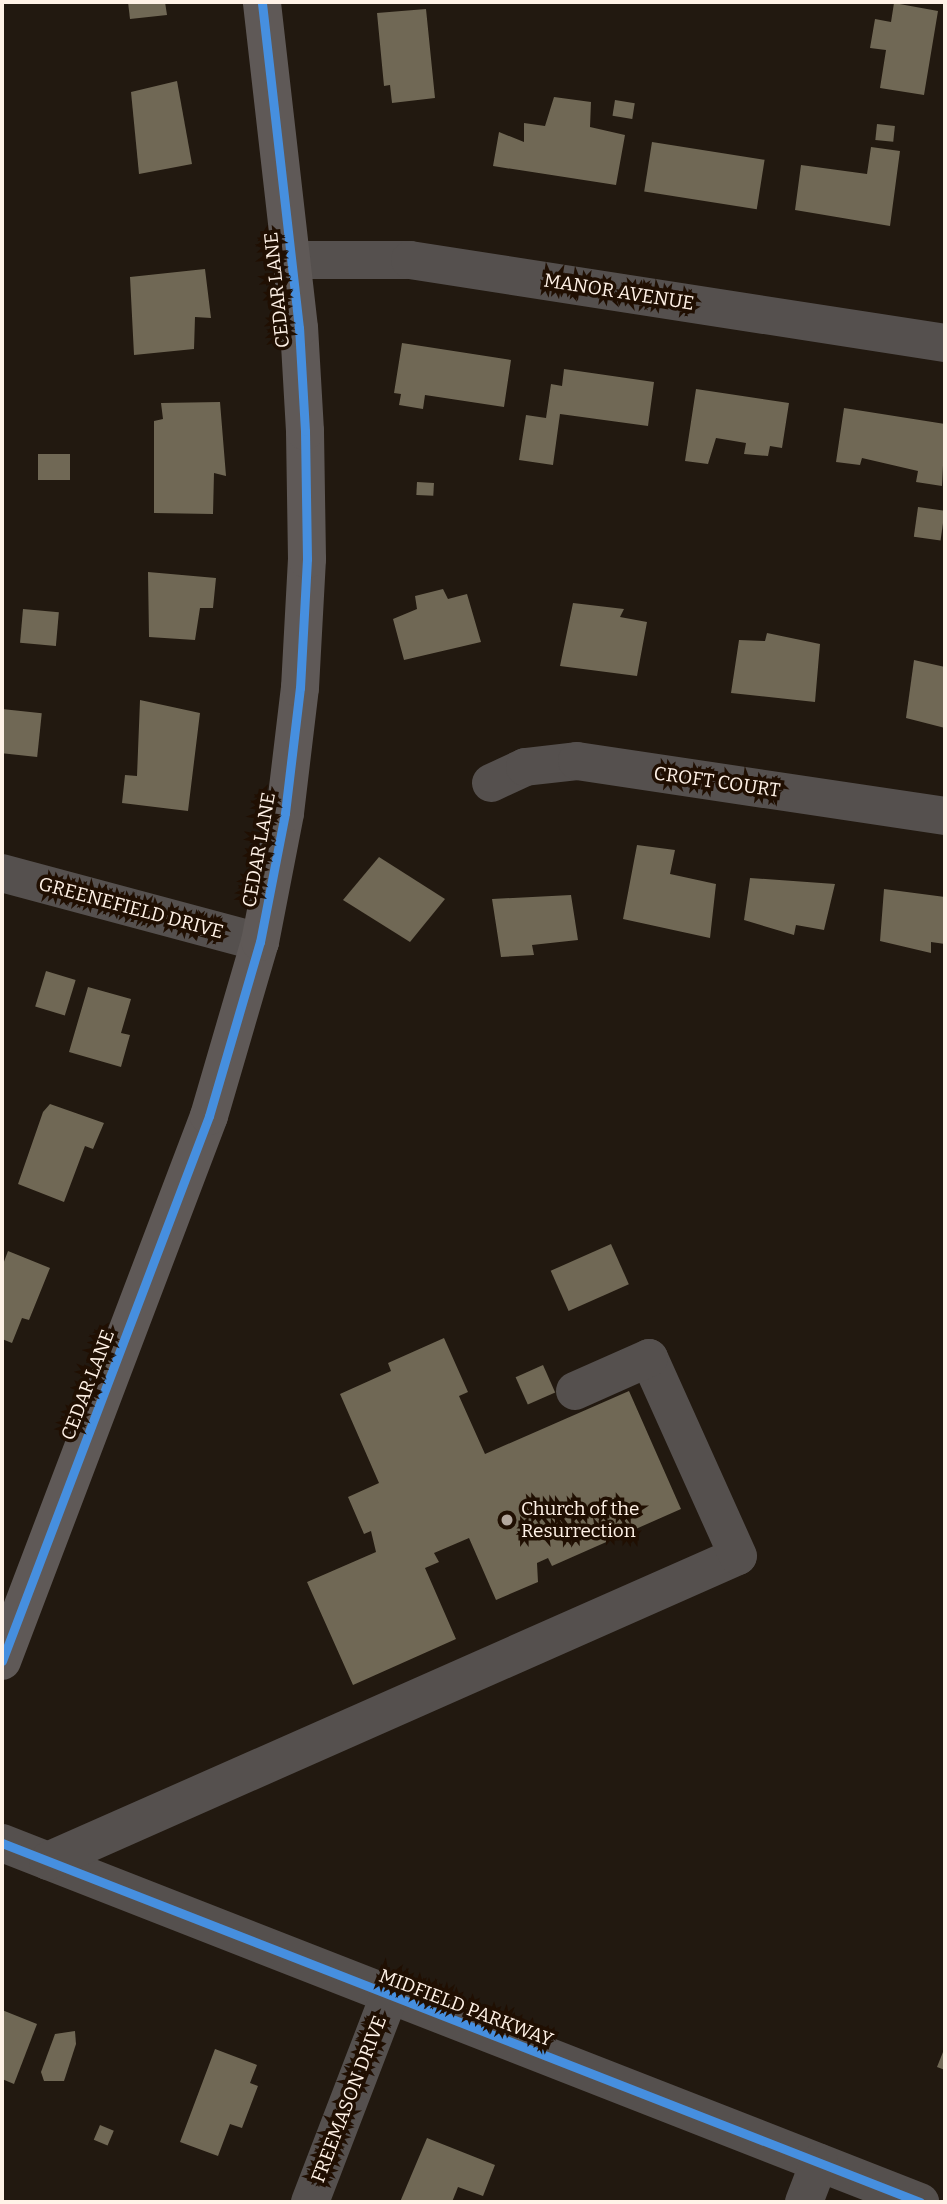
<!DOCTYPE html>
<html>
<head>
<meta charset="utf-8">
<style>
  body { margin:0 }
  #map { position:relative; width:947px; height:2204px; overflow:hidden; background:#221910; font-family:Bitter,serif }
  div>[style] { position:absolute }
  .building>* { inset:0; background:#706855; transform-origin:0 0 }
  .minor>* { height:38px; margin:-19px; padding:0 19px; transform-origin:19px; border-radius:19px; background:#55504e }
  .major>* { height:38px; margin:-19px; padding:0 19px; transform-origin:19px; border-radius:19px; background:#5f5957 }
  .cycleway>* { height:9px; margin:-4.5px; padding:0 4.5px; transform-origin:4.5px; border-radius:4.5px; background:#468fdf }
  .dots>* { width:19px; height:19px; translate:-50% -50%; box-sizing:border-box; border:4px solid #200f02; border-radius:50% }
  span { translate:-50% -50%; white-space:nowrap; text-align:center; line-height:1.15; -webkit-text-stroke:7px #200f02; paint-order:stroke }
  .street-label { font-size:19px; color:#fff2e7 }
  .poi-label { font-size:19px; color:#fff2e7 }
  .left { translate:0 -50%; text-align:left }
  .frame { position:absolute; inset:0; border:4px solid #fff2e7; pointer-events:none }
</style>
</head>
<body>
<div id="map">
  <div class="building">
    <div style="clip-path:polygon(128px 2px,165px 2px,167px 15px,130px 19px)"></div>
    <div style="clip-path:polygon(894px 3px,938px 11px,924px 95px,880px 88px,886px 50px,870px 48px,875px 19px,891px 22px)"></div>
    <div style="clip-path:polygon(426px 9px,435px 98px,392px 103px,390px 85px,384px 86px,377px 13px)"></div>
    <div style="clip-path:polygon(177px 81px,192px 164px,139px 174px,131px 92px)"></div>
    <div style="clip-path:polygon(554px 97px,591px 102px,590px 127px,625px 135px,616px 185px,493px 166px,499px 132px,524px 142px,524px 123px,545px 126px)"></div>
    <div style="left:615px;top:100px;width:20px;height:16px;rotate:9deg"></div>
    <div style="left:877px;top:124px;width:18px;height:16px;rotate:6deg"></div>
    <div style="left:652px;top:142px;width:114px;height:50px;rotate:9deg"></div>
    <div style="clip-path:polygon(871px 147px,900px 151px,890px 226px,795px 210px,801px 165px,867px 174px)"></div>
    <div style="clip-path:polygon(205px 269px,211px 318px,195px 317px,194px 349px,134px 355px,130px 277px)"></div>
    <div style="clip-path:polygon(402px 343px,511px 360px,504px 407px,425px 395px,423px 409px,399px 405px,401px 394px,394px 393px)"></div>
    <div style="clip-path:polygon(564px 369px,654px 382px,648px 426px,560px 414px,553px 465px,519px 460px,526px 415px,546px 418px,551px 384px,562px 386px)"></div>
    <div style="clip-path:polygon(696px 389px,789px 403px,782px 448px,770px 446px,768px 456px,744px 454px,746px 443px,716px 438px,708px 464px,685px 461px)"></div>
    <div style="clip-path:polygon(220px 402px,226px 476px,214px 473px,213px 514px,154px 513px,154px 421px,163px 419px,161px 403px)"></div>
    <div style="clip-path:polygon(844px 408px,945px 424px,942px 486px,916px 482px,918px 471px,862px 458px,860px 465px,836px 462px)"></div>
    <div style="left:38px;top:454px;width:32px;height:26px"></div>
    <div style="left:417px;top:482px;width:17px;height:13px;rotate:3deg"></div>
    <div style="left:918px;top:507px;width:27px;height:30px;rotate:8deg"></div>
    <div style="clip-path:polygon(148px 572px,216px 578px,213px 608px,200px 608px,195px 640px,149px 637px)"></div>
    <div style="clip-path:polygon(443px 589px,448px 599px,467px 594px,481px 642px,404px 660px,393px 619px,417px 609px,415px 596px)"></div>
    <div style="clip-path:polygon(573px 603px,624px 609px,620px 617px,647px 622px,637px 676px,560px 666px)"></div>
    <div style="left:23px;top:609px;width:36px;height:34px;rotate:5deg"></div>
    <div style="clip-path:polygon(767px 633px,820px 644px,815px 702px,731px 693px,739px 640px,765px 641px)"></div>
    <div style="clip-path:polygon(914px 660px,945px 667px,945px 728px,906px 718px)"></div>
    <div style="clip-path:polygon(140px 700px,200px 713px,188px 811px,122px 803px,125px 775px,137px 776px)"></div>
    <div style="left:2px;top:709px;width:40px;height:44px;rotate:6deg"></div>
    <div style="clip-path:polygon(637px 845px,675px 850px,670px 874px,716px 884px,710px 938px,623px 919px)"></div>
    <div style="clip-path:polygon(379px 857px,445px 899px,410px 942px,343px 900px)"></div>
    <div style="clip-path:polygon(750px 878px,835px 884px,824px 930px,796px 925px,794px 935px,744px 920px)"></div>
    <div style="clip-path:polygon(884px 889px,945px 897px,945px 944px,931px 942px,931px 953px,880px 941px)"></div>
    <div style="clip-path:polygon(571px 895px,578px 940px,532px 945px,534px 955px,501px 957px,492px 899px)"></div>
    <div style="left:46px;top:971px;width:31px;height:37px;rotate:17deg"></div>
    <div style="clip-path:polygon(88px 987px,131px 999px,121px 1033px,130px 1035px,121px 1067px,69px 1052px)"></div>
    <div style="clip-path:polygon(50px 1104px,104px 1123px,93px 1149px,85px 1146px,64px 1202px,18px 1184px,43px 1112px)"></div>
    <div style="left:611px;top:1244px;width:44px;height:66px;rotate:66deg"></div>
    <div style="clip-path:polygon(8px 1251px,50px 1268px,29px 1320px,22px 1318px,12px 1343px,2px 1339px,2px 1267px)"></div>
    <div style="clip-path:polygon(444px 1338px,468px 1392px,459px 1396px,485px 1454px,629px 1391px,681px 1509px,552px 1566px,548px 1558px,537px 1563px,538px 1582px,496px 1600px,469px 1538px,434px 1553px,439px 1562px,425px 1568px,456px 1639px,353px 1685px,307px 1582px,376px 1552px,371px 1531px,364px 1534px,348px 1497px,379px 1483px,340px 1394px,391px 1371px,388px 1363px)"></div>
    <div style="left:543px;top:1365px;width:30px;height:30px;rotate:66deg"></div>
    <div style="clip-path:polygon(2px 2010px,37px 2024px,14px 2084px,2px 2079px)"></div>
    <div style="clip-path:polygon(75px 2031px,76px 2044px,64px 2081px,44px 2081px,41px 2072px,55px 2034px)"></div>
    <div style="clip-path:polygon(945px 2047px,945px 2070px,937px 2067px)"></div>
    <div style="clip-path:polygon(215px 2049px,257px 2065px,250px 2083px,258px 2086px,242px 2128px,230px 2124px,218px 2156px,180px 2142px)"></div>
    <div style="left:100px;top:2125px;width:15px;height:16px;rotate:23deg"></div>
    <div style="clip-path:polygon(427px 2138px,495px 2165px,483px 2196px,458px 2187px,452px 2202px,400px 2202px)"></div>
  </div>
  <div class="minor">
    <div style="left:292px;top:260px;width:118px"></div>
    <div style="left:410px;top:260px;width:541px;rotate:8.82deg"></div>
    <div style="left:491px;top:783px;width:38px;rotate:-25deg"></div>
    <div style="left:525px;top:767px;width:52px;rotate:-6.6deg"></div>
    <div style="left:577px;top:761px;width:372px;rotate:8.5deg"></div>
    <div style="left:2px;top:873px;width:267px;rotate:15deg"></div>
    <div style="left:2px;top:1843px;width:986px;rotate:21.36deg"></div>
    <div style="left:48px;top:1861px;width:754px;rotate:-23.85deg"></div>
    <div style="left:738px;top:1556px;width:217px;rotate:-114.2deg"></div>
    <div style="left:649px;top:1358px;width:81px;rotate:156deg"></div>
    <div style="left:310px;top:2202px;width:221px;rotate:-69deg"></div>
    <div style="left:804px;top:2202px;width:42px;rotate:-69deg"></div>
  </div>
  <div class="major">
    <div style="left:2px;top:1661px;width:583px;rotate:-69.2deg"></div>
    <div style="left:209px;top:1116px;width:181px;rotate:-73.7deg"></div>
    <div style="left:260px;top:942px;width:131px;rotate:-79deg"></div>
    <div style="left:285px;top:813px;width:126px;rotate:-83.2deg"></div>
    <div style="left:300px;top:688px;width:129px;rotate:-86.9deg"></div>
    <div style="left:307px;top:559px;width:128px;rotate:-90.9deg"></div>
    <div style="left:305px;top:431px;width:103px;rotate:-93.3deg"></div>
    <div style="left:299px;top:328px;width:328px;rotate:-96.5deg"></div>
  </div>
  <div class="cycleway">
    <div style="left:2px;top:1661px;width:583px;rotate:-69.2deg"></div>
    <div style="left:209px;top:1116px;width:181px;rotate:-73.7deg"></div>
    <div style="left:260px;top:942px;width:131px;rotate:-79deg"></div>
    <div style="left:285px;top:813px;width:126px;rotate:-83.2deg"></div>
    <div style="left:300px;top:688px;width:129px;rotate:-86.9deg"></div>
    <div style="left:307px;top:559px;width:128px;rotate:-90.9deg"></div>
    <div style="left:305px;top:431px;width:103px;rotate:-93.3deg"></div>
    <div style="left:299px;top:328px;width:328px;rotate:-96.5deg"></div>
    <div style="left:2px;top:1843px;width:986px;rotate:21.36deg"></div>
  </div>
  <div class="dots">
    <div style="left:507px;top:1520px;background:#b2a69c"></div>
  </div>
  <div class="street-label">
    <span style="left:277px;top:290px;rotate:-96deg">CEDAR LANE</span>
    <span style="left:619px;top:292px;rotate:9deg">MANOR AVENUE</span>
    <span style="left:717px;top:782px;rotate:8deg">CROFT COURT</span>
    <span style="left:259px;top:850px;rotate:-80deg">CEDAR LANE</span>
    <span style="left:131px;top:908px;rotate:15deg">GREENEFIELD DRIVE</span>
    <span style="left:88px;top:1385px;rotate:-69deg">CEDAR LANE</span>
    <span style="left:466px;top:2008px;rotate:21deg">MIDFIELD PARKWAY</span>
    <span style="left:349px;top:2099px;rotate:-69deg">FREEMASON DRIVE</span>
  </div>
  <div class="poi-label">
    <span class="left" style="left:521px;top:1520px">Church of the<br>Resurrection</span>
  </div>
  <div class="frame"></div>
</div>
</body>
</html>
